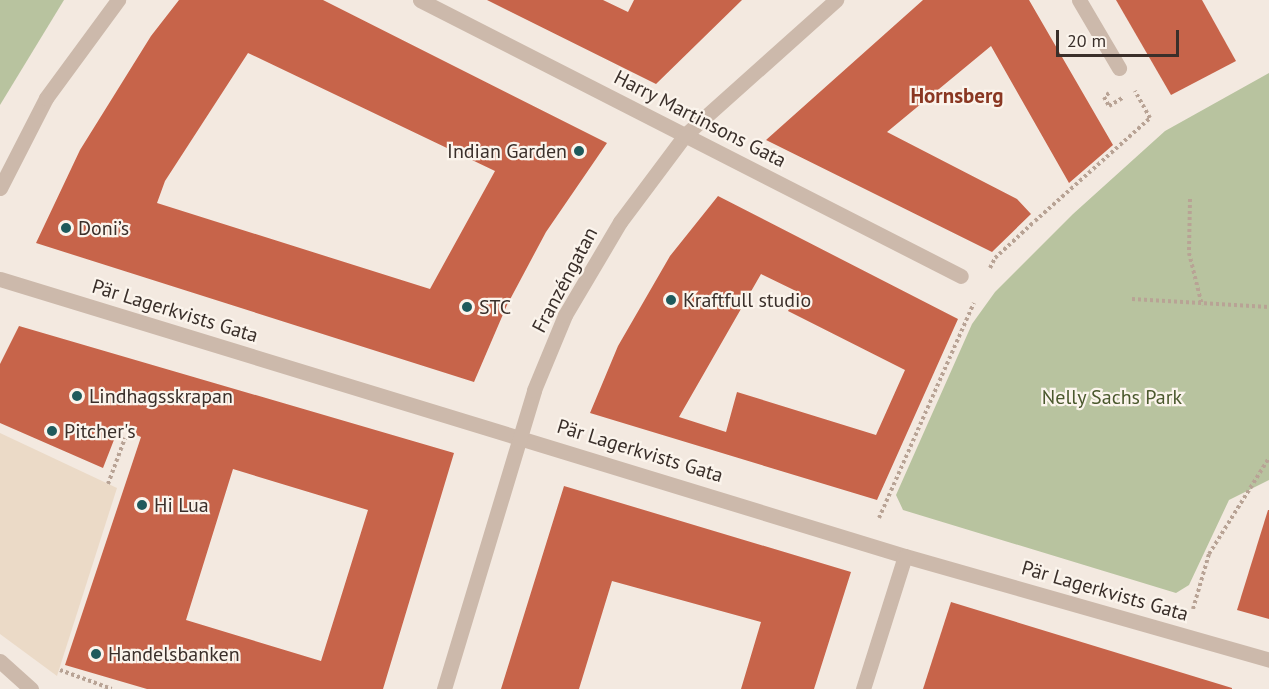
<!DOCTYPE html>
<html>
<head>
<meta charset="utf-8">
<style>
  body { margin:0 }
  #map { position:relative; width:1269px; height:689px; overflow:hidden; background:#f3e9e0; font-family:"PT Sans",sans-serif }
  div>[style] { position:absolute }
  .green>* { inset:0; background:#b8c39f }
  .plaza>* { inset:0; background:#ebdac7 }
  .building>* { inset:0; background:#c7644a }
  .path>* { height:4px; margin-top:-2px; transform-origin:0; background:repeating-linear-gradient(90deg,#b8a395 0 3px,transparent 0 6px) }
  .minor>* { height:15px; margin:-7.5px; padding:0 7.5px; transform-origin:7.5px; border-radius:7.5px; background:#ccb9ab }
  .dots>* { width:16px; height:16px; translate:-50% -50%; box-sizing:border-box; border:3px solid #fbf4ec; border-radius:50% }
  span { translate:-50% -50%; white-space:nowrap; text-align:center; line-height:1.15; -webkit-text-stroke:4.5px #fbf4ec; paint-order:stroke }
  .street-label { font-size:20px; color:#3a2f2a }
  .poi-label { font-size:20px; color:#3a2f2a }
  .right { translate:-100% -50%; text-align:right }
  .left { translate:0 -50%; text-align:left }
  .park-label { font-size:20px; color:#4a582d }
  .neighbourhood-label { font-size:21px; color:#8a3722; font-weight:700 }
  .scale { position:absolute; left:1056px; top:30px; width:123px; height:27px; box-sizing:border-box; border:3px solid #3a2f2a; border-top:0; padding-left:8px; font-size:18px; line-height:21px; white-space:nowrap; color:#3a2f2a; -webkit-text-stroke:4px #fbf4ec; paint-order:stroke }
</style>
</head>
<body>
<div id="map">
  <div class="green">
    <div style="clip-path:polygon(0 0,64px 0,0 105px)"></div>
    <div style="clip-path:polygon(1269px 73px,1269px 480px,1229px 500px,1189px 585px,1176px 593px,903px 510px,896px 495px,972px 324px,995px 292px,1073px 214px,1165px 131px)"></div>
  </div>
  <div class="plaza">
    <div style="clip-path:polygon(0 433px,117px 488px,57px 676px,0 634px)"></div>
  </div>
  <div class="building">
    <div style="clip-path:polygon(evenodd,179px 0,323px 0,607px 143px,546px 232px,507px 305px,474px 382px,36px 243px,80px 150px,151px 36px,179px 0,248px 53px,495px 171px,430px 289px,157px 203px,165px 181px,248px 53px)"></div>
    <div style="clip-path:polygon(487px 0,603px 0,628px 12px,634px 0,742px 0,656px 84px)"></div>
    <div style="clip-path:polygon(923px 0,1029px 0,1113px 145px,1069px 183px,991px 46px,887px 132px,1017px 199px,1031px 214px,992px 252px,766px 140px)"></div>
    <div style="clip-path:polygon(1116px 0,1202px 0,1236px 61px,1171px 95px)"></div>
    <div style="clip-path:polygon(evenodd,718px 196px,958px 319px,877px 500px,590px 413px,618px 346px,670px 256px,718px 196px,761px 274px,798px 292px,788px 311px,905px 370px,876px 435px,737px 392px,726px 432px,679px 417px,761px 274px)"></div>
    <div style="clip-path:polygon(evenodd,19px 326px,454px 453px,383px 689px,147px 689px,65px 665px,141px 437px,119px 427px,103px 468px,0 423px,0 364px,19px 326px,233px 469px,368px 510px,321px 661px,186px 620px,233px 469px)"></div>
    <div style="clip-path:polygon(564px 486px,851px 572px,814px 689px,741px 689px,761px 622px,612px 581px,579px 689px,501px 689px)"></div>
    <div style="clip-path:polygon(1268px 510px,1269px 510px,1269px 619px,1237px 610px)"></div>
    <div style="clip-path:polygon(951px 602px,1232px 688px,1232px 689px,923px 689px)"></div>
  </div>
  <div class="path">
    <div style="left:1109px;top:93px;width:6px;rotate:141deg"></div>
    <div style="left:1104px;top:97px;width:10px;rotate:61deg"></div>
    <div style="left:1109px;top:106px;width:17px;rotate:-31deg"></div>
    <div style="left:1190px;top:199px;width:54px;rotate:91.1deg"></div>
    <div style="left:1189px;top:253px;width:54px;rotate:76deg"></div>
    <div style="left:990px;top:268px;width:11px;rotate:-63deg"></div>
    <div style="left:995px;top:258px;width:54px;rotate:-42.8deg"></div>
    <div style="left:1035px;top:221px;width:154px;rotate:-41.8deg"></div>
    <div style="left:1150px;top:118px;width:31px;rotate:-119deg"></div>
    <div style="left:1132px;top:299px;width:137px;rotate:3.3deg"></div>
    <div style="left:108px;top:484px;width:49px;rotate:-69.7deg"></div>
    <div style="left:879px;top:518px;width:235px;rotate:-66.2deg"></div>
    <div style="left:1193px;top:609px;width:57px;rotate:-73.8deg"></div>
    <div style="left:1209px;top:554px;width:113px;rotate:-58deg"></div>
    <div style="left:60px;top:670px;width:55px;rotate:20.1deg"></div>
  </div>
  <div class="minor">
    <div style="left:420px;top:0;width:607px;rotate:27.03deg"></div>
    <div style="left:1079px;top:0;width:79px;rotate:59.5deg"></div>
    <div style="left:0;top:188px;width:101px;rotate:-62.9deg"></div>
    <div style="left:46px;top:98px;width:122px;rotate:-53.7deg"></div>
    <div style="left:0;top:279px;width:946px;rotate:17.02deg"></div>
    <div style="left:905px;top:556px;width:379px;rotate:15.9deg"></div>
    <div style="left:0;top:661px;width:42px;rotate:42.1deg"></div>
    <div style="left:444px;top:689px;width:312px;rotate:-73.2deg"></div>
    <div style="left:534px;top:390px;width:81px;rotate:-67.5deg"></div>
    <div style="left:565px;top:315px;width:108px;rotate:-59.4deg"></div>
    <div style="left:620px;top:222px;width:109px;rotate:-53.2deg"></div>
    <div style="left:685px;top:135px;width:203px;rotate:-41.8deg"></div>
    <div style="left:863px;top:689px;width:139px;rotate:-72.5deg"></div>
  </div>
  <div class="dots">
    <div style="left:579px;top:151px;background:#1f5a5c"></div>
    <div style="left:66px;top:228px;background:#1f5a5c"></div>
    <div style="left:671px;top:300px;background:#1f5a5c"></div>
    <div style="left:467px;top:307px;background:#1f5a5c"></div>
    <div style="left:77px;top:396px;background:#1f5a5c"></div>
    <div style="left:52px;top:431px;background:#1f5a5c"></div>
    <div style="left:142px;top:505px;background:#1f5a5c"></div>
    <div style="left:96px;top:654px;background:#1f5a5c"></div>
  </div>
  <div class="street-label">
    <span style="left:700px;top:119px;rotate:27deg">Harry Martinsons Gata</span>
    <span style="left:565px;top:280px;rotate:-62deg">Franzéngatan</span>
    <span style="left:175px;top:311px;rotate:17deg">Pär Lagerkvists Gata</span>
    <span style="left:640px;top:451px;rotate:17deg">Pär Lagerkvists Gata</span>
    <span style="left:1105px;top:591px;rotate:16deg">Pär Lagerkvists Gata</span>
  </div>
  <div class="poi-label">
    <span class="right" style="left:567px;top:151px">Indian Garden</span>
    <span class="left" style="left:78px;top:228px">Doni’s</span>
    <span class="left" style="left:683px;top:300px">Kraftfull studio</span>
    <span class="left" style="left:479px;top:307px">STC</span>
    <span class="left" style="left:89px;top:396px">Lindhagsskrapan</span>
    <span class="left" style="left:64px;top:431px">Pitcher's</span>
    <span class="left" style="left:154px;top:505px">Hi Lua</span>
    <span class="left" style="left:108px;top:654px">Handelsbanken</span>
  </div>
  <div class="park-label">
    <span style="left:1112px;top:397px">Nelly Sachs Park</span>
  </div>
  <div class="neighbourhood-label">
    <span style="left:957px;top:96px">Hornsberg</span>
  </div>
  <div class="scale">20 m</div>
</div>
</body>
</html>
